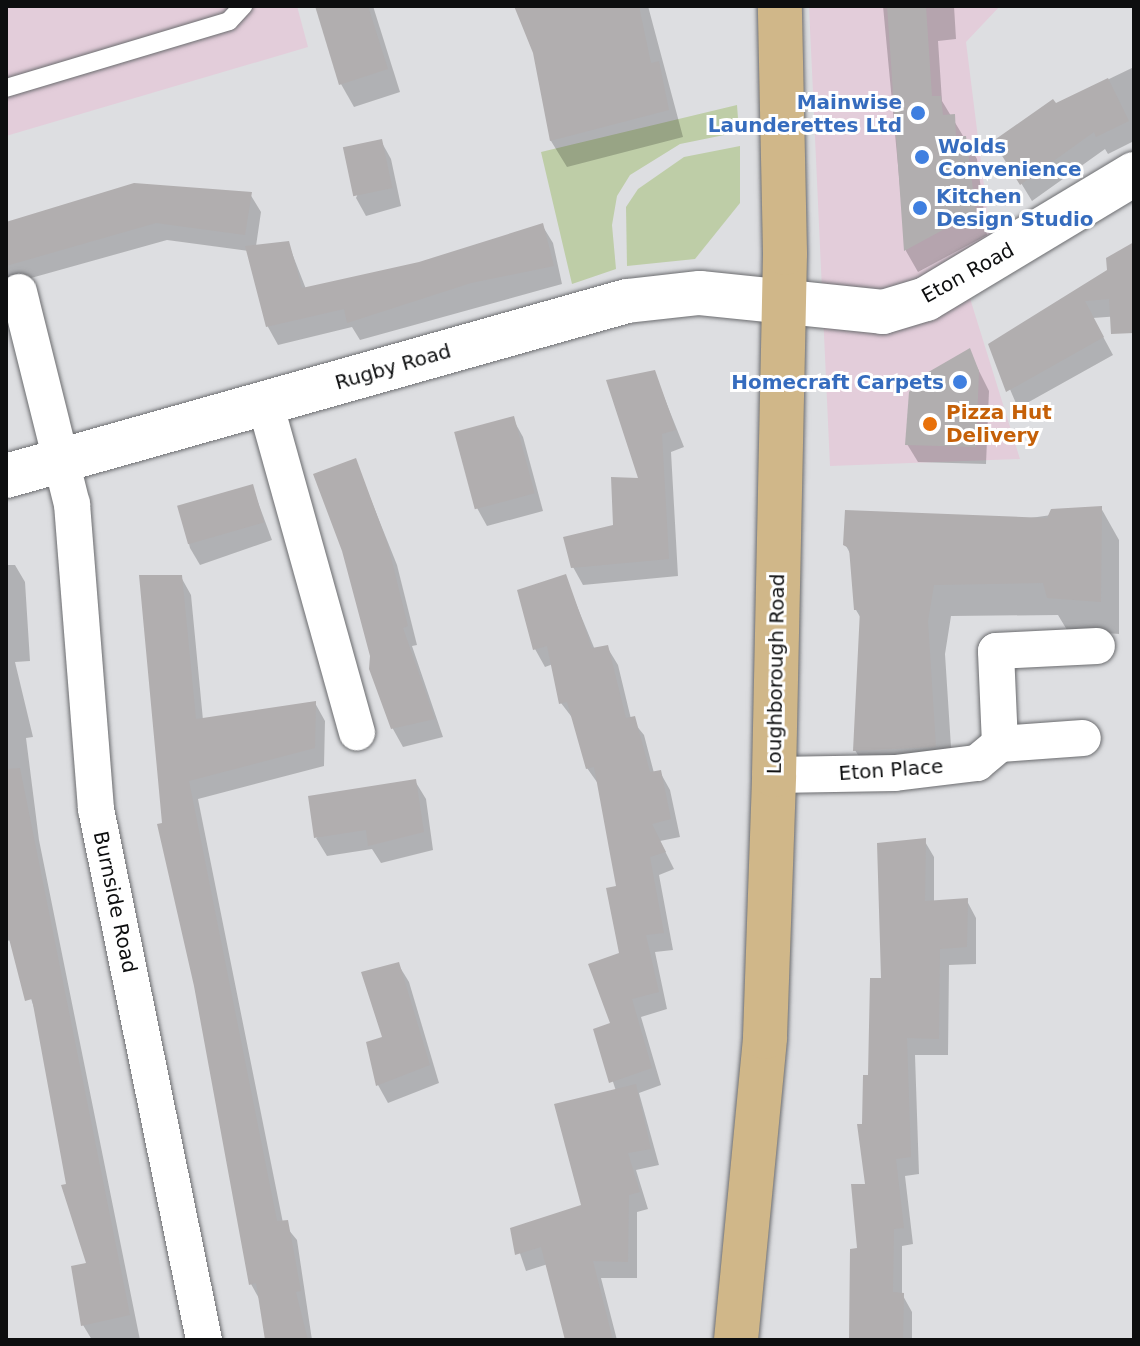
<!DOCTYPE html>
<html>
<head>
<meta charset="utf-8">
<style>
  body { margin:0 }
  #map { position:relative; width:1140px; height:1346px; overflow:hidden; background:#dddee1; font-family:"DejaVu Sans",sans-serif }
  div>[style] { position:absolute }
  .commercial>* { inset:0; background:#e3cdda }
  .green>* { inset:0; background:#becda7 }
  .shadow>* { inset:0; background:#0003 }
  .building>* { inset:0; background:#b1aeaf; transform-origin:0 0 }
  .roads { filter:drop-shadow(0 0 2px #6b6c6f) drop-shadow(0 0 2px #6b6c6f) }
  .service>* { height:18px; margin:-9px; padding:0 9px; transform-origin:9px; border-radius:9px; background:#fff }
  .minor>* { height:36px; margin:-18px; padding:0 18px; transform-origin:18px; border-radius:18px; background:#fff }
  .tertiary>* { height:44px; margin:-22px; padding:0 22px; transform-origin:22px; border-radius:22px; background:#fff }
  .primary>* { height:44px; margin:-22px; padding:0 22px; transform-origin:22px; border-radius:22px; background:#d0b789 }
  .dots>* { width:22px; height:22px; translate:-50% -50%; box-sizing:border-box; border:4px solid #fff; border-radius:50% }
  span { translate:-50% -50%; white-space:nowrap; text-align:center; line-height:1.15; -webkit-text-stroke:6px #fff; paint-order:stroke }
  .shop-label { font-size:20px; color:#366cbe; font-weight:700 }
  .right { translate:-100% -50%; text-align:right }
  .left { translate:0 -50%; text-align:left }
  .street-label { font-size:20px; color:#0d0e0f }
  .food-label { font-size:20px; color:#c56008; font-weight:700 }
  .frame { position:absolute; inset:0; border:8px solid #0d0e0f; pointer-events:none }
</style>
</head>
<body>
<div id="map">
  <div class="commercial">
    <div style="clip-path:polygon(6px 6px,297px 6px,308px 47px,6px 136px)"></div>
    <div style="clip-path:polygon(809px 6px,1000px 6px,966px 42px,991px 242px,959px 263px,1020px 459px,830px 466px)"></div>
  </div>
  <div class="green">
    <div style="clip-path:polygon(737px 105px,739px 132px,680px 144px,630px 175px,617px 196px,612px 225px,616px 269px,572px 284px,541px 152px)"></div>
    <div style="clip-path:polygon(740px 146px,740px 203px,695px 259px,627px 266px,626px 207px,638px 189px,684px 157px)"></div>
  </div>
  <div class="shadow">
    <div style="clip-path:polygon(319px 6px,373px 6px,400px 92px,354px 107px,341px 84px)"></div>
    <div style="clip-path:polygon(519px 6px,648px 6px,683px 137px,567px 167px,551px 141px,535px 53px)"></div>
    <div style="clip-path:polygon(883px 6px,954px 6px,956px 39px,938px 41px,942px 101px,977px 159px,987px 235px,918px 272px,906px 251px)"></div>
    <div style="clip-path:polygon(1134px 67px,1134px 141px,1108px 154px,1105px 149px,1032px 201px,996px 142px,1055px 105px)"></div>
    <div style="clip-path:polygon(381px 141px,391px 159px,401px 206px,366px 216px,356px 198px)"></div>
    <div style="clip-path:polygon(250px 194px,261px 212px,256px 246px,288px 243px,306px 289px,420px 264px,542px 225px,553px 243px,562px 284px,360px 340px,352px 327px,278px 345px,268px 327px,249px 251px,167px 240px,6px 285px,6px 225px)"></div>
    <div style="clip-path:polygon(1134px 244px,1134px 315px,1093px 318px,1113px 355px,1018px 408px,991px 345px,1109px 271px)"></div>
    <div style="clip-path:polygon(969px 351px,989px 391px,986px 464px,918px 462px,907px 444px)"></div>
    <div style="clip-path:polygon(654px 372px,684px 447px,671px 452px,678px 576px,583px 585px,573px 567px,615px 527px,640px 480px)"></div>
    <div style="clip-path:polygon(513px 419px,523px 437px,543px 511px,487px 526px,477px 508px)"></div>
    <div style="clip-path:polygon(355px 460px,397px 565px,417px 645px,412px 646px,443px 737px,403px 747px,393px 729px,373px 656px)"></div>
    <div style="clip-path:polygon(252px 486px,272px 540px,200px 565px,190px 548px,180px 506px)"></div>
    <div style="clip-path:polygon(1101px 508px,1119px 540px,1119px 634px,1067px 630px,1058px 615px,951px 616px,945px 654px,953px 778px,874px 782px,855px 750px,862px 620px,856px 610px,852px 557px,845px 544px)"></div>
    <div style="clip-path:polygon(6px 565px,15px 565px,25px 582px,30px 661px,15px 662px,33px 737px,26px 738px,39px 840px,140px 1340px,92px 1340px,83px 1325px,89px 1264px,37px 1017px,12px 940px,6px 941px)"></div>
    <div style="clip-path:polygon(181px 577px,191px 595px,203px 720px,315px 703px,325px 721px,324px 766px,198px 799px,283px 1223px,297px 1240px,312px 1340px,268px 1340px,261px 1302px,251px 1284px,164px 824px)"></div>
    <div style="clip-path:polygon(565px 577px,595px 650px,607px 647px,618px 665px,631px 719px,644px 735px,654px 773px,660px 772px,670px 790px,680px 837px,660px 841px,674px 869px,659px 875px,673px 950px,655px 952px,667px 1009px,641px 1017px,661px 1085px,639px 1093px,659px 1165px,636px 1170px,648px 1209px,637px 1212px,637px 1278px,601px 1278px,617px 1340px,567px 1340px,548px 1264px,526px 1271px,512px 1230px,583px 1207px,616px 1091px,596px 1030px,612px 1024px,621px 955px,618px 888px,599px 785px,587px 768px,574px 720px,561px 703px,553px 664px,545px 667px,535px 649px)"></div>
    <div style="clip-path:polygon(415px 781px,426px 799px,433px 850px,381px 863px,372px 849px,327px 856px,316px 838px)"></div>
    <div style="clip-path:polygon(924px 840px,934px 857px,934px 902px,967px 901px,976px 918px,976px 964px,949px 965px,948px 1055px,915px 1055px,919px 1174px,905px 1176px,913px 1244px,902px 1246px,902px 1294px,912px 1312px,912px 1340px,851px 1340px,867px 1186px,864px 1125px,883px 980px)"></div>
    <div style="clip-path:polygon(398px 964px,409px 982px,439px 1083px,388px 1103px,378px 1085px)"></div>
  </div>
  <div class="building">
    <div style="clip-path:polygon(315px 6px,368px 6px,388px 69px,339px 85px)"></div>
    <div style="clip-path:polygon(514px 6px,639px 6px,651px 63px,659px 61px,669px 110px,550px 141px,533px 53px)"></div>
    <div style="clip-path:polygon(887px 6px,926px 6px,932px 96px,941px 96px,943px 115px,955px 114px,956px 136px,966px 136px,976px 212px,904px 251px)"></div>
    <div style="clip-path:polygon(1108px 78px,1129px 121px,1096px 137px,1094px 132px,1020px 185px,993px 141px,1053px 99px,1056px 103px)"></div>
    <div style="left:382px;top:139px;width:50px;height:40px;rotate:78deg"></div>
    <div style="clip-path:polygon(134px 183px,252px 192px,245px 235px,156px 223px,6px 266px,6px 222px)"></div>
    <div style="clip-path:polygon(543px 223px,554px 266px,471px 283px,347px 323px,344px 309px,266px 327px,245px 246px,289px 241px,302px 288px,419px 262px)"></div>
    <div style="clip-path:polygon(1134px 242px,1134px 333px,1111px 334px,1109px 299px,1085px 301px,1104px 337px,1006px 392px,988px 344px,1107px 270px,1106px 258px)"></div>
    <div style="clip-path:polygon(970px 348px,979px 371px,976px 447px,905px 445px,909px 392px,925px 374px)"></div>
    <div style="clip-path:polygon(655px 370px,676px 430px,662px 434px,669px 559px,571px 568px,563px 537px,613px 525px,611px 477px,638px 478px,606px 380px)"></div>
    <div style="left:514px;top:416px;width:80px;height:62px;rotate:75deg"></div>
    <div style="clip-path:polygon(356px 458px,388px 545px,408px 626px,403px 628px,435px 719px,391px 729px,369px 669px,370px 656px,342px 551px,313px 474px)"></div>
    <div style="left:253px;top:484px;width:40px;height:79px;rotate:74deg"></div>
    <div style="clip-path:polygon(1102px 506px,1101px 602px,1047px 598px,1043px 583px,934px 585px,928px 621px,936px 747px,853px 751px,860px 610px,854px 610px,849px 548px,843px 545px,845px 510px,1047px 518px,1051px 509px)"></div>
    <div style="clip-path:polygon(566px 574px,592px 648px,608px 645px,626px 718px,635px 716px,650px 772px,661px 770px,671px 819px,652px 824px,666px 852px,650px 857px,664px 933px,646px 935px,659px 992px,632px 999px,652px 1068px,609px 1083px,593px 1029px,610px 1023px,588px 964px,619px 953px,606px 888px,616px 886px,610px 854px,594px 767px,586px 769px,567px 702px,559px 704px,547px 646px,533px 650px,517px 590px)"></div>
    <div style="clip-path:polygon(139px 575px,182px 575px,196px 719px,316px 701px,315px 748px,189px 781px,277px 1221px,288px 1220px,301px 1291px,296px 1292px,308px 1340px,265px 1340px,256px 1283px,249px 1285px,194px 986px,157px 824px,162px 823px)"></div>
    <div style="clip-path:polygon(20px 768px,130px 1315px,81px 1326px,71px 1266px,86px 1263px,61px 1185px,66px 1184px,32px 999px,25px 1001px,6px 927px,6px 769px)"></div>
    <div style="clip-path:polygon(416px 779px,424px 832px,368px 846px,366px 830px,314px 838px,308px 796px)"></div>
    <div style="clip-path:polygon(926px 838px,925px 901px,968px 898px,967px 947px,940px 949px,939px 1039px,907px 1038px,911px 1157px,896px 1159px,904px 1228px,894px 1229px,893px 1292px,904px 1293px,903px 1340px,849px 1340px,850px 1249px,857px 1248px,851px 1184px,865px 1184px,857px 1124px,862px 1124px,863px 1075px,868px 1075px,870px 978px,881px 978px,877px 843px)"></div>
    <div style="clip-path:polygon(399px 962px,430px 1065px,376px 1086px,366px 1042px,382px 1037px,361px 972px)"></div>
    <div style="clip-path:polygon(636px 1084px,651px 1149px,628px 1153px,640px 1192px,629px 1195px,628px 1262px,593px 1261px,613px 1340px,565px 1340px,541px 1247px,515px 1255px,510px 1228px,581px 1205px,554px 1104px)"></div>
  </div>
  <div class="roads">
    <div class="service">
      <div style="left:6px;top:88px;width:233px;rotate:-16.7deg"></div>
      <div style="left:229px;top:21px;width:21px;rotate:-47deg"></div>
    </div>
    <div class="minor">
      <div style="left:19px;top:292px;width:219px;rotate:76deg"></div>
      <div style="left:72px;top:504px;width:306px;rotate:85.5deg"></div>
      <div style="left:96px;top:809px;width:542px;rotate:78.5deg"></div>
      <div style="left:265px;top:403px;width:342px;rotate:74.4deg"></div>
      <div style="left:1000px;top:744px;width:93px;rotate:-92.5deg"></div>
      <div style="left:996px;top:651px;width:101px;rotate:-2.8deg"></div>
      <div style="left:774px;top:775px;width:121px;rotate:-0.9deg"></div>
      <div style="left:895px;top:773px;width:83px;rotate:-7deg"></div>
      <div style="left:977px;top:763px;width:30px;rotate:-40deg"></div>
      <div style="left:1000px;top:744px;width:83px;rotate:-4.1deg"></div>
    </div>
    <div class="tertiary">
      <div style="left:6px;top:476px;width:645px;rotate:-15.74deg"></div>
      <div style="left:627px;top:301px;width:73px;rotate:-6.3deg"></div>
      <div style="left:700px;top:293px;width:184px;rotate:5.9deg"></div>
      <div style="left:883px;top:312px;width:45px;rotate:-16.8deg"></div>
      <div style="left:926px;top:299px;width:243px;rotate:-31deg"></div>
    </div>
    <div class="primary">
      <div style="left:736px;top:1340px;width:304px;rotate:-84.5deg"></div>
      <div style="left:765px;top:1037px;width:262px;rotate:-88deg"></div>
      <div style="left:774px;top:775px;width:522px;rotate:-88.79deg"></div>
      <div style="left:785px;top:253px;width:247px;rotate:-91.2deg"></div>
    </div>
  </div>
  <div class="dots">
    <div style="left:918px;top:113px;background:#3f7fe0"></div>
    <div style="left:922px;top:157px;background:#3f7fe0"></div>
    <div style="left:920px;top:208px;background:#3f7fe0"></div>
    <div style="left:960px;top:382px;background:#3f7fe0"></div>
    <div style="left:930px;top:424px;background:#e8710a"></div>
  </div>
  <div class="shop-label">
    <span class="right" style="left:902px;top:114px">Mainwise<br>Launderettes Ltd</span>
    <span class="left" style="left:938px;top:158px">Wolds<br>Convenience</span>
    <span class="left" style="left:936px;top:208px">Kitchen<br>Design Studio</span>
    <span class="right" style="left:944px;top:382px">Homecraft Carpets</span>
  </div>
  <div class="street-label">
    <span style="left:968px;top:273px;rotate:-29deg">Eton Road</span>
    <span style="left:393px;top:367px;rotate:-16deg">Rugby Road</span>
    <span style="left:776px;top:674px;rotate:-89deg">Loughborough Road</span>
    <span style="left:891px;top:770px;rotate:-4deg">Eton Place</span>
    <span style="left:115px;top:902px;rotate:78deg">Burnside Road</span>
  </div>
  <div class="food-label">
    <span class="left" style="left:946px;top:424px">Pizza Hut<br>Delivery</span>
  </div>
  <div class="frame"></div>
</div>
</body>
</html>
